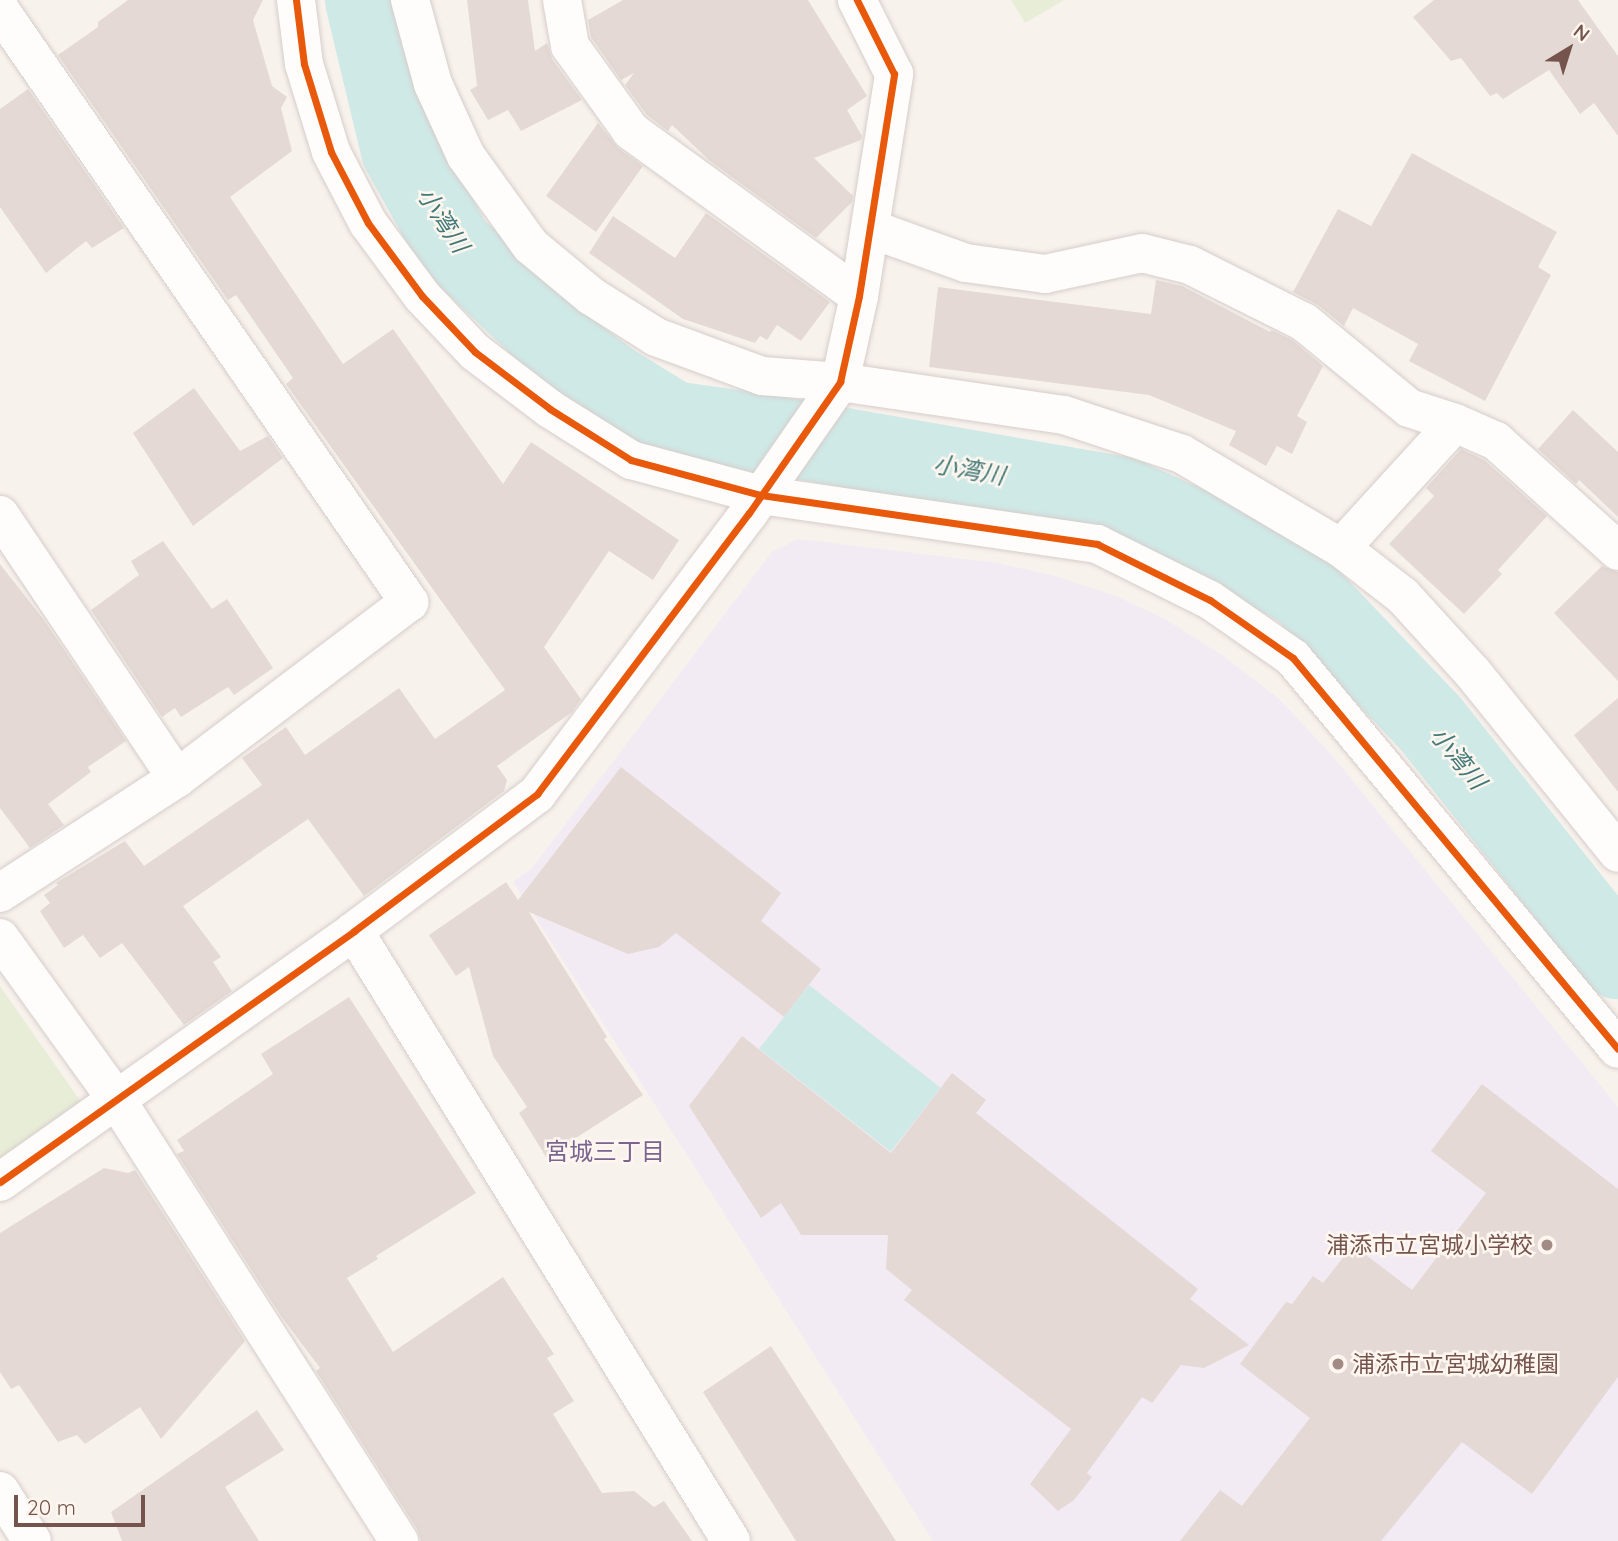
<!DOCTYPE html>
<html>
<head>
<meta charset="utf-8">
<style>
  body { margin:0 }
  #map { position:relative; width:1618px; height:1541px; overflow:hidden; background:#f8f2ed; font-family:Quicksand,"Noto Sans JP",sans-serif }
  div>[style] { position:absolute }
  .education>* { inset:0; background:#f2ebf3 }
  .green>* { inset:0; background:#e8edd8 }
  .water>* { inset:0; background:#cfe9e7; transform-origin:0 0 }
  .river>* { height:79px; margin:-39.5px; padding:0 39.5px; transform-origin:39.5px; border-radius:39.5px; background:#cfe9e7 }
  .building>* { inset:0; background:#e4d9d4 }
  .roads { filter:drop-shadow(0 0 2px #d6cdca) drop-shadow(0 0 2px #d6cdca) }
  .street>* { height:38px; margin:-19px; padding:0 19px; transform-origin:19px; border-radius:19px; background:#fefdfc }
  .secondary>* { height:38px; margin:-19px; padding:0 19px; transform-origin:19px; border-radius:19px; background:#fefdfc }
  .cycleway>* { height:7px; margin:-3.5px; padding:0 3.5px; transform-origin:3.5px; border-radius:3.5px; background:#e8590c }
  .dots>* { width:19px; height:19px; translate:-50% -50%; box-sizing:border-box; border:4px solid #fef6ef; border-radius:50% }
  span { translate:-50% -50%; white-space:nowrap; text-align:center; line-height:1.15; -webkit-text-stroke:5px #fef6ef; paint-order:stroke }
  .poi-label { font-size:23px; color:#75544d }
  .right { translate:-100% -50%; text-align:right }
  .left { translate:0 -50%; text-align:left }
  .water-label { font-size:24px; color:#417a79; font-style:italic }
  .neighbourhood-label { font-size:24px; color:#7a6591 }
  .north { position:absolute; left:1534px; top:14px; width:70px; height:70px; -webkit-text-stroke:5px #fef6ef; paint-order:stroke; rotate:38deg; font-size:19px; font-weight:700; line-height:28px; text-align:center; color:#75544d }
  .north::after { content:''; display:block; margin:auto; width:24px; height:32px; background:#75544d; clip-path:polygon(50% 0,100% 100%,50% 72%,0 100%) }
  .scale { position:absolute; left:14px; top:1495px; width:131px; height:32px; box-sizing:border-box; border:4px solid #75544d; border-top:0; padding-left:9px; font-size:21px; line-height:24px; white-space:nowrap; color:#75544d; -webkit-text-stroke:5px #fef6ef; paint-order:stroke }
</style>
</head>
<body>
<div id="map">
  <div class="education">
    <div style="clip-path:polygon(798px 539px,997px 563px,1055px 576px,1116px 596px,1165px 619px,1225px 657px,1279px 699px,1329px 752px,1618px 1107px,1618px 1541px,933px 1541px,513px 882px,533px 867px,772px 552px)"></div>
  </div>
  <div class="green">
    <div style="clip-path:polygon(1011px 0,1064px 0,1025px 23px)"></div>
    <div style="clip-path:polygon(0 986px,81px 1102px,0 1159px)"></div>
  </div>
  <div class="water">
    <div style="left:809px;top:985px;width:167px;height:81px;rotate:38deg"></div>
  </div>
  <div class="river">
    <div style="left:364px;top:0;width:154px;rotate:76.5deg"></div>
    <div style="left:400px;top:150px;width:109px;rotate:60.8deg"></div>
    <div style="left:453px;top:245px;width:129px;rotate:43.4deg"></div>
    <div style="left:547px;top:334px;width:80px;rotate:36.9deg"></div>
    <div style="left:611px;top:382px;width:72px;rotate:31.9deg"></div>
    <div style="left:672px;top:420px;width:92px;rotate:8.1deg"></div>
    <div style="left:763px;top:433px;width:365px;rotate:9.9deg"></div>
    <div style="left:1123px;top:496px;width:80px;rotate:24.3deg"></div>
    <div style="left:1196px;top:529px;width:122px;rotate:29.5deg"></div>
    <div style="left:1302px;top:589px;width:185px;rotate:46.3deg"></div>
    <div style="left:1430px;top:723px;width:302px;rotate:51.5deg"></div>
  </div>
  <div class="building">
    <div style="clip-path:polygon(128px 0,263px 0,253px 20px,272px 86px,287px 97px,281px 108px,292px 151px,230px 197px,343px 364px,393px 329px,503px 484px,531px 442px,679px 540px,653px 580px,609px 551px,544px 647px,581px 699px,572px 712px,497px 766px,507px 780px,504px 791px,364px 896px,308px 819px,183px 906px,221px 957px,213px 962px,232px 991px,184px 1025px,122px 943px,100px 958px,83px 935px,64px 948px,40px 911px,50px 903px,44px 895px,58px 885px,56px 883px,125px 841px,144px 866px,262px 785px,242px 758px,286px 727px,305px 755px,399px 688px,435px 739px,505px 690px,286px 384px,293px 378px,236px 295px,228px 300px,58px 55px,98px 27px,98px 22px)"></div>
    <div style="clip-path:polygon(467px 0,528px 0,535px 51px,547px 43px,552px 59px,582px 100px,521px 131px,508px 110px,488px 120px,470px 90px,477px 86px)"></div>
    <div style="clip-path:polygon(623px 0,808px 0,867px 96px,847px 110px,862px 136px,861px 140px,814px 158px,853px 196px,852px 202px,816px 238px,710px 161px,672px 125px,668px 131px,647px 115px,625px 85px,634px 73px,621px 80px,591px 37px,588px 20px)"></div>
    <div style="clip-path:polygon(1434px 0,1578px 0,1618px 56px,1618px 136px,1594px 103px,1580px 114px,1549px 70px,1503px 99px,1497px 93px,1490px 96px,1461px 58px,1451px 61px,1413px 17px)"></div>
    <div style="clip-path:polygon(28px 89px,124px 228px,92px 248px,86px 241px,46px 273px,0 207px,0 109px)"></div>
    <div style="clip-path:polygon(598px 123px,618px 148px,643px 166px,596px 232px,546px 196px)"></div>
    <div style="clip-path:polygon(1412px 153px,1557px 232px,1538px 267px,1551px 275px,1485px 401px,1409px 361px,1418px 344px,1353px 308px,1344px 326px,1318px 305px,1293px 292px,1338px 209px,1371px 226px)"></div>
    <div style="clip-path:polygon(706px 213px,830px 302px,801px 341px,777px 325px,767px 340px,760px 336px,755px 343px,683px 319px,589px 253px,613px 216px,675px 258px)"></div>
    <div style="clip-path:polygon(1156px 280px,1182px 286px,1270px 332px,1271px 330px,1292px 340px,1323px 366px,1297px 416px,1307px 422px,1292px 454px,1277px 446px,1266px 466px,1229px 445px,1236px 431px,1149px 395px,929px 367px,938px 287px,1151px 314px)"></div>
    <div style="clip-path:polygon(194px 388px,240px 451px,268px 436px,283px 458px,193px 526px,133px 433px)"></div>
    <div style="clip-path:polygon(1573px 410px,1618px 452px,1618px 517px,1579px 480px,1576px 484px,1538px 449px)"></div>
    <div style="clip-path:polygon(1461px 449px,1484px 460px,1547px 516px,1498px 570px,1502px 574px,1464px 614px,1389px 544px,1434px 496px,1426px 488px)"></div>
    <div style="clip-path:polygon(163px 541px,212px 609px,227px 599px,273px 668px,234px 695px,228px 687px,181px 717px,175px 708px,162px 717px,91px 610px,139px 575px,131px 561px)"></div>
    <div style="clip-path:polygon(0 564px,44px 620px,126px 741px,88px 767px,91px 772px,48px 804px,64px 825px,30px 848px,0 808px)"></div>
    <div style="clip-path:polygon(1602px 566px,1618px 572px,1618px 681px,1554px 613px)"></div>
    <div style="clip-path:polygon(1618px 698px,1618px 792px,1574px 735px)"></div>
    <div style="clip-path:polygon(621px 767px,781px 893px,761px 921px,821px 969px,784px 1017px,676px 933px,659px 947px,628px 954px,529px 912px,607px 1037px,604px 1039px,643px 1095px,546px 1157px,519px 1113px,527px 1107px,493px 1056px,469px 967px,456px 976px,429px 935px,506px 882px,518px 900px)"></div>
    <div style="clip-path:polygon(349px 997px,476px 1193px,376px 1256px,378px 1259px,347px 1278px,393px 1352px,503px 1277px,554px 1354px,547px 1358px,574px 1401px,553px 1414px,602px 1493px,634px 1491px,654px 1507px,664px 1501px,692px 1541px,421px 1541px,417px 1529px,316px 1371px,320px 1368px,281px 1316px,177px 1154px,184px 1151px,177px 1140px,273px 1074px,261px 1054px)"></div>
    <div style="clip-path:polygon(742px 1036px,891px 1153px,952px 1073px,986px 1100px,976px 1113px,1198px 1289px,1190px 1299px,1249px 1345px,1204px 1368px,1181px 1365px,1152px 1403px,1142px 1397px,1087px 1473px,1092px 1477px,1074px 1500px,1058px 1511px,1030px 1484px,1071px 1429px,904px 1300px,912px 1290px,886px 1269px,888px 1235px,801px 1235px,781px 1203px,761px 1218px,689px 1106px)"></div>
    <div style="clip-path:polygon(1482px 1084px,1618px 1189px,1618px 1377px,1532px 1494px,1462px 1442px,1381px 1541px,1180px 1541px,1220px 1490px,1242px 1506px,1310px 1418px,1240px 1364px,1286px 1302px,1292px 1304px,1313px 1276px,1323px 1283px,1353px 1245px,1412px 1290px,1486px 1193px,1431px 1151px)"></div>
    <div style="clip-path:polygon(104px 1168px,128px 1173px,135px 1170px,245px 1341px,161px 1439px,140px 1407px,85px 1444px,77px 1435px,58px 1442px,19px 1385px,11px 1389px,0 1372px,0 1233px)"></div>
    <div style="clip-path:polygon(771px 1346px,896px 1541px,796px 1541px,703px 1392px)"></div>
    <div style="clip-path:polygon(257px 1410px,284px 1450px,225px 1487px,259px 1541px,122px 1541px,111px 1512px)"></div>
  </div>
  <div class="roads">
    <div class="street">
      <div style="left:296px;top:0;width:64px;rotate:82.9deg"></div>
      <div style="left:304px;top:64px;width:92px;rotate:72.9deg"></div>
      <div style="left:331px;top:152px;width:80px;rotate:62.5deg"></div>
      <div style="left:368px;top:223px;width:91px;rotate:53.5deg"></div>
      <div style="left:422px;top:296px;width:77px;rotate:46.6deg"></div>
      <div style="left:475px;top:352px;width:94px;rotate:37.2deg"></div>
      <div style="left:550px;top:409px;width:96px;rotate:32.2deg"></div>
      <div style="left:631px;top:460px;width:135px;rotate:15.1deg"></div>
      <div style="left:761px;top:495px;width:340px;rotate:8.3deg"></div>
      <div style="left:1097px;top:544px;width:126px;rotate:26.4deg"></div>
      <div style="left:1210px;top:600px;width:101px;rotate:34.9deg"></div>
      <div style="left:1293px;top:658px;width:508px;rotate:50.27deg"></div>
      <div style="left:410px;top:0;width:87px;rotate:74.7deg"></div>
      <div style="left:433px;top:84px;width:79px;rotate:65.4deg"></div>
      <div style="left:466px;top:156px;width:111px;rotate:54.2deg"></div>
      <div style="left:531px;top:246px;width:78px;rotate:39.8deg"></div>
      <div style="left:591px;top:296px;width:77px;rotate:32.2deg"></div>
      <div style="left:656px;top:337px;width:113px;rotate:20.2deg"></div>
      <div style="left:762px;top:376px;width:78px;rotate:4.4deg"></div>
      <div style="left:840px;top:382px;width:226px;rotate:8.4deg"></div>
      <div style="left:1064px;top:415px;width:124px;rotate:18.3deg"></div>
      <div style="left:1182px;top:454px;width:185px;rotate:30.6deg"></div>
      <div style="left:1341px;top:548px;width:78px;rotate:37.7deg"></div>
      <div style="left:1403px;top:596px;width:104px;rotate:47.7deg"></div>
      <div style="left:1473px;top:673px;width:231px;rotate:51.1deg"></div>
      <div style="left:562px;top:0;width:47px;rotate:80.1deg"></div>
      <div style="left:570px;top:46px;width:105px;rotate:54.3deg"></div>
      <div style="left:631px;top:131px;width:281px;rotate:35.9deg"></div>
      <div style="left:0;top:10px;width:720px;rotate:55.36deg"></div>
      <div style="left:409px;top:602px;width:291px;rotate:142.8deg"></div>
      <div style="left:177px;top:778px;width:211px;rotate:147deg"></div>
      <div style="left:871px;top:229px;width:101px;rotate:19.7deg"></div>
      <div style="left:966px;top:263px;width:80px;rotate:7.9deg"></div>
      <div style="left:1045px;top:274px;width:99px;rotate:-12.2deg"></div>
      <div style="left:1142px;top:253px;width:49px;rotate:14deg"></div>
      <div style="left:1190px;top:265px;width:127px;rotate:26.6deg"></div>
      <div style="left:1304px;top:322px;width:136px;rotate:39.3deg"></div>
      <div style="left:1409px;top:408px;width:48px;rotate:18.1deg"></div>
      <div style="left:1455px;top:423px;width:45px;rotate:23.7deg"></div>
      <div style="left:1496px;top:441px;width:164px;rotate:42deg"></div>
      <div style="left:0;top:515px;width:317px;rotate:56.1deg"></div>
      <div style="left:1341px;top:548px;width:169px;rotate:-47.6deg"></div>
      <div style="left:354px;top:931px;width:717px;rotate:58.28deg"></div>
      <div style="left:0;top:938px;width:198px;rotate:54.2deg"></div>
      <div style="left:116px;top:1099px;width:525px;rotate:57.37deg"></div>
      <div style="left:0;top:1182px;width:434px;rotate:-35.3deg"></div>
      <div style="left:354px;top:931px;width:229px;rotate:-36.8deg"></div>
      <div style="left:537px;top:794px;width:352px;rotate:-53deg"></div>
      <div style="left:749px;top:513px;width:160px;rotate:-55.2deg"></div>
      <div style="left:840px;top:382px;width:88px;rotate:-77.5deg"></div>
      <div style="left:859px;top:296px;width:225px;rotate:-81deg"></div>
      <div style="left:894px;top:74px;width:83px;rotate:-116.6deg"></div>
    </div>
    <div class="secondary">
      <div style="left:0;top:1491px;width:59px;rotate:57.4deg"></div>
    </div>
  </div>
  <div class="cycleway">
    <div style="left:296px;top:0;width:64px;rotate:82.9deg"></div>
    <div style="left:304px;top:64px;width:92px;rotate:72.9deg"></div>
    <div style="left:331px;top:152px;width:80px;rotate:62.5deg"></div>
    <div style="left:368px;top:223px;width:91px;rotate:53.5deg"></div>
    <div style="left:422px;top:296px;width:77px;rotate:46.6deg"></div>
    <div style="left:475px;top:352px;width:94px;rotate:37.2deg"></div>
    <div style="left:550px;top:409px;width:96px;rotate:32.2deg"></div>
    <div style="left:631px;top:460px;width:135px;rotate:15.1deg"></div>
    <div style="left:761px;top:495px;width:340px;rotate:8.3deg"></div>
    <div style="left:1097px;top:544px;width:126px;rotate:26.4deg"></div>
    <div style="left:1210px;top:600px;width:101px;rotate:34.9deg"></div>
    <div style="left:1293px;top:658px;width:508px;rotate:50.27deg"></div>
    <div style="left:0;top:1182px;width:434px;rotate:-35.3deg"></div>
    <div style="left:354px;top:931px;width:229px;rotate:-36.8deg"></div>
    <div style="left:537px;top:794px;width:352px;rotate:-53deg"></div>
    <div style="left:749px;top:513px;width:160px;rotate:-55.2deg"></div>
    <div style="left:840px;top:382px;width:88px;rotate:-77.5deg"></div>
    <div style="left:859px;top:296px;width:225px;rotate:-81deg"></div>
    <div style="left:894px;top:74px;width:83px;rotate:-116.6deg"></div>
  </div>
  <div class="dots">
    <div style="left:1547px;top:1245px;background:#a38b85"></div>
    <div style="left:1338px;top:1364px;background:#a38b85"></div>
  </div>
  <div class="poi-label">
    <span class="right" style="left:1533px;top:1245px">浦添市立宮城小学校</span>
    <span class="left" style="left:1352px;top:1364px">浦添市立宮城幼稚園</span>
  </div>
  <div class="water-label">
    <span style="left:443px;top:220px;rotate:57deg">小湾川</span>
    <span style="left:969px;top:470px;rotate:10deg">小湾川</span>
    <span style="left:1458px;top:758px;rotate:51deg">小湾川</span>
  </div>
  <div class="neighbourhood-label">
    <span style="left:605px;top:1152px">宮城三丁目</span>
  </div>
  <div class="north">N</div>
  <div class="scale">20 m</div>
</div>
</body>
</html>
